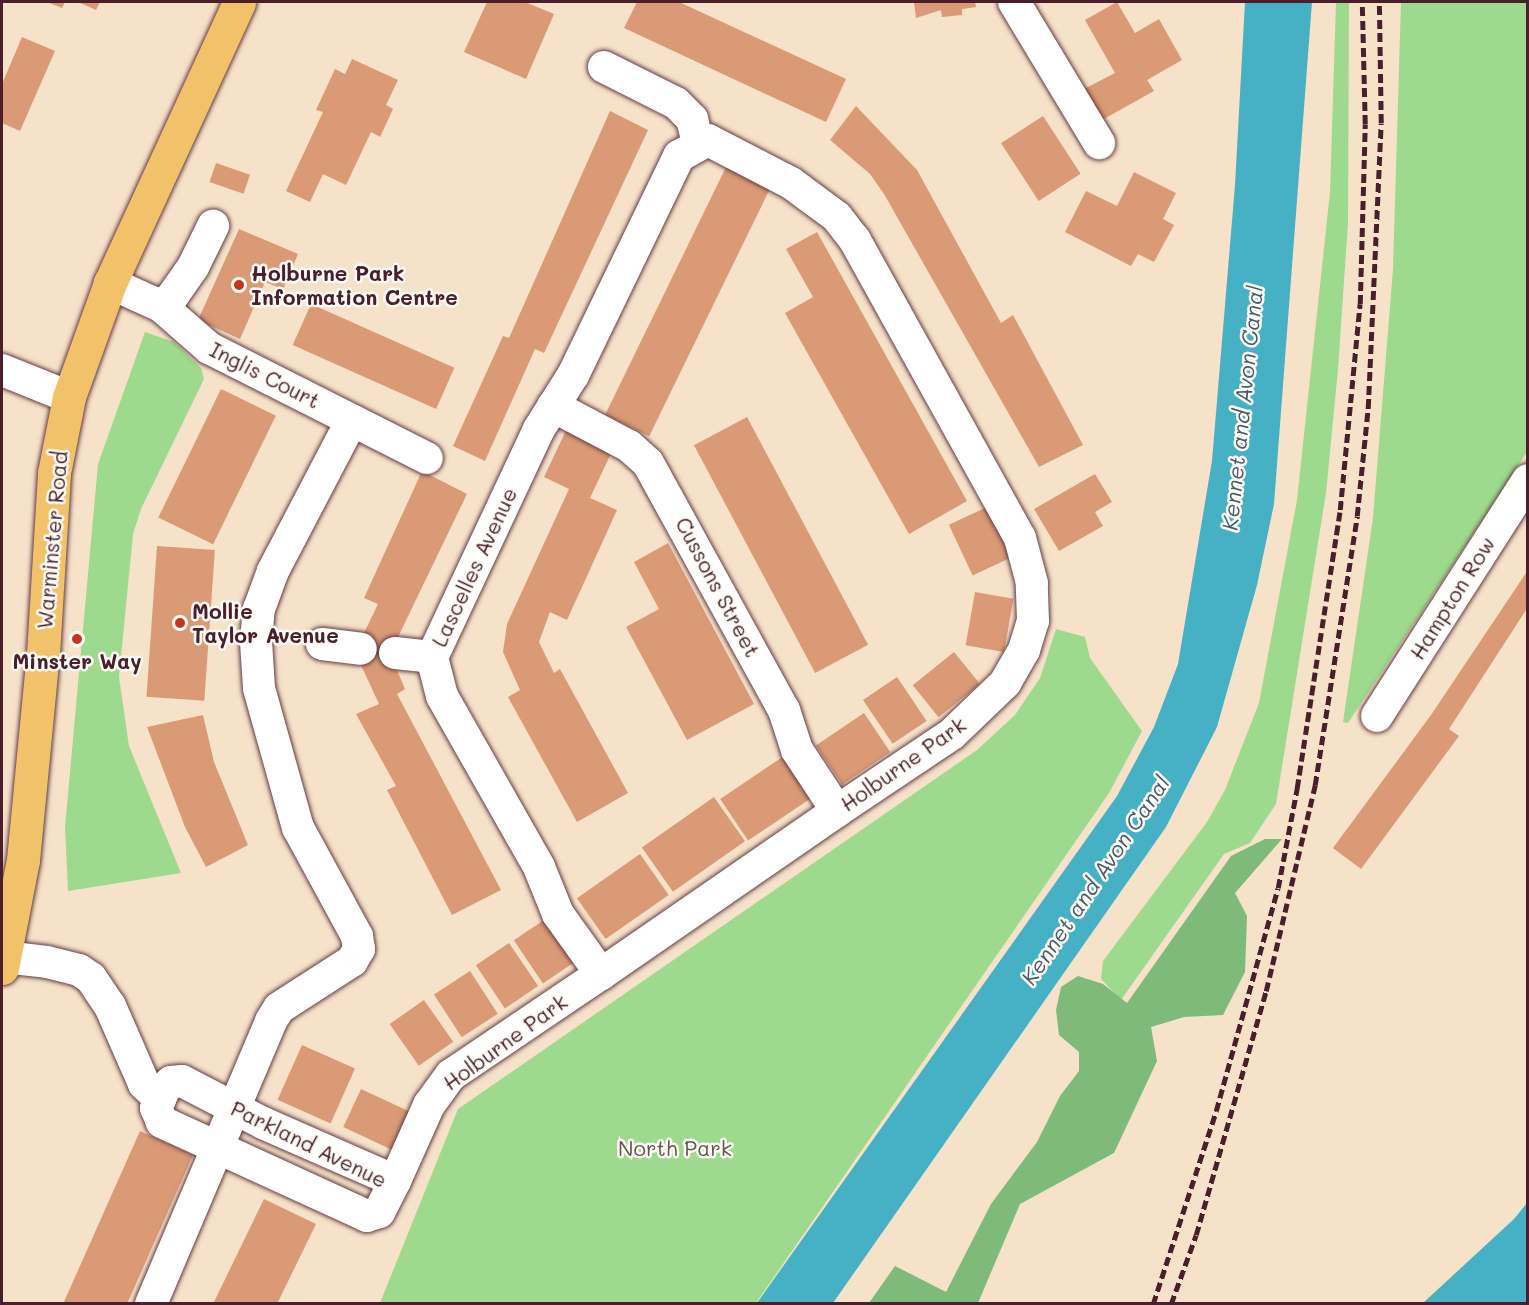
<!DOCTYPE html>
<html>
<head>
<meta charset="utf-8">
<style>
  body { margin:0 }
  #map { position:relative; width:1529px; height:1305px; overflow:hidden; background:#f6e1c9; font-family:Mali,sans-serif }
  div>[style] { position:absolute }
  .green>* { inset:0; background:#9eda8e }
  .forest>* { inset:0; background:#7eba79 }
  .water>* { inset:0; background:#46b1c4 }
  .building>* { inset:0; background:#da9a75; transform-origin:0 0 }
  .roads { filter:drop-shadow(0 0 2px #643c43) drop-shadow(0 0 2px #643c43) }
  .minor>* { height:32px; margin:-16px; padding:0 16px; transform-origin:16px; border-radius:16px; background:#fff }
  .highway>* { height:33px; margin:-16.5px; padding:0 16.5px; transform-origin:16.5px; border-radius:16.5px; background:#f2c26a }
  .rail>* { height:4.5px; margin-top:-2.25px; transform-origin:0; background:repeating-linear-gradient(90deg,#4a1f2b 0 9px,transparent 0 13.5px) }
  .dots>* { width:16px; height:16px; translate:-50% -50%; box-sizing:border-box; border:3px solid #fdfcf7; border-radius:50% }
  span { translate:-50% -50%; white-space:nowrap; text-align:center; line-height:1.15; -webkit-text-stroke:5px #fdfcf7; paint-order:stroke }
  .poi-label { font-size:21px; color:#4a1f2b; font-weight:700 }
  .left { translate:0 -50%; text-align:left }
  .street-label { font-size:21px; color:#4a1f2b }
  .park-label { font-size:21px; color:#635749 }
  .water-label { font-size:22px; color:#485968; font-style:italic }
  .frame { position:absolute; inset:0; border:3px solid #4a1f2b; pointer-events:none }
</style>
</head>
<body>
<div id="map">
  <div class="green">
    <div style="clip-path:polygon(1336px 2px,1349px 2px,1348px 223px,1338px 369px,1326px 493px,1276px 804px,1250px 843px,1224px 854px,1121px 1000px,1101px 979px,1103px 961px,1207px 822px,1225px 790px,1259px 703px,1297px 500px,1330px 192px)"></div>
    <div style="clip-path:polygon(1401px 2px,1527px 2px,1527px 452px,1348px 723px,1343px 722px,1373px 518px,1393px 269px)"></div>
    <div style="clip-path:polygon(145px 332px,174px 342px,201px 368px,204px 379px,141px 509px,133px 534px,119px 677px,129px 746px,181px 873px,68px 891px,65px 827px,98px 464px)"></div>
    <div style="clip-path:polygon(1056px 629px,1085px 637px,1090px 658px,1142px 731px,1109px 793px,756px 1303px,380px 1303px,458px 1109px,977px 750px,1015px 715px,1040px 678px)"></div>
  </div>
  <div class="forest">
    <div style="clip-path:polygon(1265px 839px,1282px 839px,1235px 893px,1247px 916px,1245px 972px,1223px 1015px,1184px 1017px,1151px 1027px,1157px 1061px,1114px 1153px,1020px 1204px,978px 1303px,869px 1303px,895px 1266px,946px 1292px,991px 1204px,1037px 1142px,1060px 1096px,1079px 1071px,1079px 1052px,1059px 1035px,1056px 1010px,1061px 987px,1078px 976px,1103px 984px,1127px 1003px,1231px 856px)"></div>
  </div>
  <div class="water">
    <div style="clip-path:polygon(1245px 2px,1312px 2px,1274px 504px,1257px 585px,1217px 727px,1166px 827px,833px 1303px,757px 1303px,1117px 796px,1154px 727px,1178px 664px,1212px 461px,1235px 185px)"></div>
    <div style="clip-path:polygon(1527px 1203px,1527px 1303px,1423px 1303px,1514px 1219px)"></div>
  </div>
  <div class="building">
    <div style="clip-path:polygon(47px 2px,65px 2px,62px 8px)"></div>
    <div style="clip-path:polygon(78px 2px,100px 2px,96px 10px)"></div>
    <div style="clip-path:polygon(487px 2px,525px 2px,554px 14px,526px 79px,464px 52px)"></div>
    <div style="clip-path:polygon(637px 2px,679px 2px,846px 79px,826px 122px,624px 28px)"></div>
    <div style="clip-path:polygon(914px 2px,975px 2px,976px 7px,962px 9px,962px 15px,942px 17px,941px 10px,916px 18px)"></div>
    <div style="clip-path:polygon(1117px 2px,1135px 33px,1159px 19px,1182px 60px,1147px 80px,1154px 91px,1102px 120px,1084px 89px,1115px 73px,1085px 20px)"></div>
    <div style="clip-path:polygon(22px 37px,55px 51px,20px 131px,2px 123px,2px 84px)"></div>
    <div style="clip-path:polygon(352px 59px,398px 80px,386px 105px,393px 109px,380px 137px,371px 132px,346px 185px,323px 174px,310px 202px,286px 191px,323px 112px,316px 110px,335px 69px,345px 74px)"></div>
    <div style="clip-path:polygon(856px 106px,917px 170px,1001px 323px,1013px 315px,1083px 445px,1039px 467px,884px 194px,870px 174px,830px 140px)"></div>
    <div style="clip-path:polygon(610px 111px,648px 130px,544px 353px,535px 349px,485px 461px,453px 446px,503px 336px,509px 338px)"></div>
    <div style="left:1043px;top:116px;width:69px;height:50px;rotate:57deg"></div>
    <div style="left:216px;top:163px;width:36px;height:20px;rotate:19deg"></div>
    <div style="left:727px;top:165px;width:49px;height:278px;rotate:26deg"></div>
    <div style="clip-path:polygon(1134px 172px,1176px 193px,1163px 219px,1174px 225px,1154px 262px,1138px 254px,1131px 266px,1065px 232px,1086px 191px,1117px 206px)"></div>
    <div style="clip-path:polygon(239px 229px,298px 254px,283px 289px,265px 282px,240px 339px,198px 320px)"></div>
    <div style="clip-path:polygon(817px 232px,967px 501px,909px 534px,785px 313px,813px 297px,786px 249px)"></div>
    <div style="left:311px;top:304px;width:157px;height:45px;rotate:24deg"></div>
    <div style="left:221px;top:389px;width:61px;height:143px;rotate:26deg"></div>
    <div style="left:747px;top:417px;width:258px;height:60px;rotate:62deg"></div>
    <div style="clip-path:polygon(569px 424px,615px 445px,590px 498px,617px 510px,567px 620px,550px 612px,539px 642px,554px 673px,560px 669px,628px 793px,577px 822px,508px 697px,520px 690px,503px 652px,507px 624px,569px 489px,544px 477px)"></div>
    <div style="clip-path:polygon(422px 471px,467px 494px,399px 635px,394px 663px,405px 689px,397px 694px,501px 890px,452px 915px,387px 790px,396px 786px,356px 714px,379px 704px,360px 663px,364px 633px,378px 604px,364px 598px)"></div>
    <div style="clip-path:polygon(1095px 474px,1112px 502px,1095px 512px,1103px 526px,1059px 551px,1034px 509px)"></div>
    <div style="left:987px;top:507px;width:56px;height:42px;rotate:65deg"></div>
    <div style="clip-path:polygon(668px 543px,754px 704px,687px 740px,626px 627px,659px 609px,634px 562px)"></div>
    <div style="left:157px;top:546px;width:58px;height:151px;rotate:4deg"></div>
    <div style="clip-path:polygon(1528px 570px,1528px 607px,1449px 729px,1459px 736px,1361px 869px,1333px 848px,1431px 715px)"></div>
    <div style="left:975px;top:592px;width:39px;height:54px;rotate:10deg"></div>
    <div style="left:954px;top:652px;width:41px;height:53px;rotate:51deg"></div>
    <div style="left:897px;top:677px;width:53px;height:41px;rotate:56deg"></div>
    <div style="left:864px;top:713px;width:47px;height:58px;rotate:56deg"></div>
    <div style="clip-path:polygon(203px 715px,214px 762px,248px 845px,206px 867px,185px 827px,147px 727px)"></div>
    <div style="left:784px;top:756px;width:50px;height:77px;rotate:56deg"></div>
    <div style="left:714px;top:797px;width:54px;height:88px;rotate:55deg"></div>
    <div style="left:640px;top:854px;width:50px;height:77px;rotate:55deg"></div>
    <div style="left:547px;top:918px;width:52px;height:40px;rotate:56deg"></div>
    <div style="left:509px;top:943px;width:52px;height:40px;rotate:56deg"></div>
    <div style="left:470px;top:971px;width:51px;height:43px;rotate:57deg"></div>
    <div style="left:424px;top:1000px;width:51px;height:42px;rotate:55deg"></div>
    <div style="left:302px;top:1045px;width:58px;height:60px;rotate:24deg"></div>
    <div style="left:361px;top:1089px;width:54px;height:42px;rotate:25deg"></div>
    <div style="clip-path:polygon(140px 1131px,193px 1155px,127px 1304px,63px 1304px)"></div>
    <div style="clip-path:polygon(264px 1199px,316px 1224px,277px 1304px,213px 1304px)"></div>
  </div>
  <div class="roads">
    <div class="minor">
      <div style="left:1014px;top:2px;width:165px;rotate:58.9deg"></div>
      <div style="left:604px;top:67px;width:80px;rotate:26.6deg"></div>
      <div style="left:676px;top:103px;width:23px;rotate:45deg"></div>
      <div style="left:692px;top:119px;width:25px;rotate:76deg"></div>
      <div style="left:110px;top:283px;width:56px;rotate:24.3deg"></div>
      <div style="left:161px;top:306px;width:64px;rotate:41.2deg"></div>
      <div style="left:209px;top:348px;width:244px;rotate:26.8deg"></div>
      <div style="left:161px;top:306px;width:14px;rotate:-39deg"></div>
      <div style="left:172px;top:297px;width:37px;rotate:-55deg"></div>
      <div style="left:193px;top:267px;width:46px;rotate:-64deg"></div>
      <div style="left:2px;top:370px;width:72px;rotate:21.9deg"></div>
      <div style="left:553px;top:406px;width:86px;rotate:27.8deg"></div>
      <div style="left:629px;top:446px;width:25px;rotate:42deg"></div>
      <div style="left:648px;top:463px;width:282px;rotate:61.2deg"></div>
      <div style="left:784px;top:710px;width:42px;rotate:72deg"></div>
      <div style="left:797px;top:750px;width:73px;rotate:56.7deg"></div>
      <div style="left:322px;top:644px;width:39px;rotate:7deg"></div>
      <div style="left:395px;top:653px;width:37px;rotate:6deg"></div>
      <div style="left:1377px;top:716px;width:280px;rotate:-57.4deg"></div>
      <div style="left:4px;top:957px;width:43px;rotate:6.6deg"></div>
      <div style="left:47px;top:962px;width:33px;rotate:14deg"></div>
      <div style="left:79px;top:970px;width:14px;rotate:34deg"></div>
      <div style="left:91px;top:978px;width:34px;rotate:56deg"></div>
      <div style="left:110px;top:1006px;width:85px;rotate:66.4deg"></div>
      <div style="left:144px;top:1084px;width:22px;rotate:43deg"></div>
      <div style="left:182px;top:1081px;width:91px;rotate:27.4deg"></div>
      <div style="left:263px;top:1123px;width:144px;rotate:23.7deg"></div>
      <div style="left:395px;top:1181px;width:35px;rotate:117deg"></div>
      <div style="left:379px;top:1212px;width:13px;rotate:162deg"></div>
      <div style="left:367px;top:1216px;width:226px;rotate:-155.4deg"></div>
      <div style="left:162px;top:1122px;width:15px;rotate:-113deg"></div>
      <div style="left:156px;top:1108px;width:22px;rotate:-66deg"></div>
      <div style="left:165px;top:1088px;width:8px;rotate:-45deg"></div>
      <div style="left:171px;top:1082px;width:11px;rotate:-5deg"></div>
      <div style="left:395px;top:1181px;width:83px;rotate:-65.9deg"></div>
      <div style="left:429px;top:1105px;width:37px;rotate:-54deg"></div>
      <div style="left:451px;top:1075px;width:181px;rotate:-34deg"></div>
      <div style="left:601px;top:974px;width:287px;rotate:-34.6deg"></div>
      <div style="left:837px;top:811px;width:138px;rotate:-33.8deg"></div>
      <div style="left:952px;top:734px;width:74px;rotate:-43.9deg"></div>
      <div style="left:1005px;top:683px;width:38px;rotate:-60deg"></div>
      <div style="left:1024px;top:650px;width:30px;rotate:-73deg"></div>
      <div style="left:1033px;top:621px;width:38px;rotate:-92deg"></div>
      <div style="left:1032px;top:583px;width:47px;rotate:-104.9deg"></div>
      <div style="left:1020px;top:538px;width:342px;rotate:-119deg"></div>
      <div style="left:854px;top:239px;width:28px;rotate:-128deg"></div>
      <div style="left:837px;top:217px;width:57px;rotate:-143.5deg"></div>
      <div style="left:791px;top:183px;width:93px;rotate:-152.6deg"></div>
      <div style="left:708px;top:140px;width:33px;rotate:151deg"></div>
      <div style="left:679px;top:156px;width:243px;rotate:115.8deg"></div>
      <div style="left:573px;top:375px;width:64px;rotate:122.2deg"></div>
      <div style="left:539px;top:429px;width:252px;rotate:115.1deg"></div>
      <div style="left:432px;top:657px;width:40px;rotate:75.6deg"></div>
      <div style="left:442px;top:696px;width:197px;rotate:60.4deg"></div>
      <div style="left:539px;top:867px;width:51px;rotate:68deg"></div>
      <div style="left:558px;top:914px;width:74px;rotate:54.4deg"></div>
      <div style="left:151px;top:1304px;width:307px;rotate:-67deg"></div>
      <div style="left:271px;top:1021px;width:15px;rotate:-58deg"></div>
      <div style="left:279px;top:1008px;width:87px;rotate:-32.8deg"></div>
      <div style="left:352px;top:961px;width:14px;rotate:-60deg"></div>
      <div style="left:359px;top:949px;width:13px;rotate:-99deg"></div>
      <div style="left:357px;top:936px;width:123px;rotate:-118.6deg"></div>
      <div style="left:298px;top:828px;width:145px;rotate:-105.6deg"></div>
      <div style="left:259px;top:688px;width:47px;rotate:-93.7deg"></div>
      <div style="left:256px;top:641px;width:32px;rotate:-85deg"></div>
      <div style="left:259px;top:609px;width:40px;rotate:-69.8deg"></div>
      <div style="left:273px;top:571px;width:170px;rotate:-62.4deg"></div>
    </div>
    <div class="highway">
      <div style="left:2px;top:968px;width:110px;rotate:-79deg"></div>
      <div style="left:23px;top:860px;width:207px;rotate:-84.5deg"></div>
      <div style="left:43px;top:654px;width:181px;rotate:-86.5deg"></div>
      <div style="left:54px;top:473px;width:77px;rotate:-78.8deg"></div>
      <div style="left:69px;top:397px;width:121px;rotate:-70.2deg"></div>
      <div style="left:110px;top:283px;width:309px;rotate:-65.3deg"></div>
    </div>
  </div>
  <div class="rail">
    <div style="left:1153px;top:1304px;width:203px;rotate:-71.9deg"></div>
    <div style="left:1216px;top:1111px;width:231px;rotate:-74.5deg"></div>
    <div style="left:1278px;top:888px;width:102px;rotate:-79.2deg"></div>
    <div style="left:1297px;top:788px;width:281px;rotate:-81.2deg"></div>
    <div style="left:1340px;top:510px;width:207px;rotate:-84.5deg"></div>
    <div style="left:1360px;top:304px;width:180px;rotate:-88.4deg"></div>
    <div style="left:1365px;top:124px;width:122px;rotate:-91.4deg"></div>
    <div style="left:1171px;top:1304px;width:73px;rotate:-70.1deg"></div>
    <div style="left:1196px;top:1235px;width:254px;rotate:-74deg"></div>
    <div style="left:1266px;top:991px;width:212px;rotate:-76.6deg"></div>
    <div style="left:1315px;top:785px;width:272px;rotate:-81.1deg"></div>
    <div style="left:1357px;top:516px;width:109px;rotate:-84.2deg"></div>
    <div style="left:1368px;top:408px;width:285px;rotate:-87.4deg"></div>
    <div style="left:1381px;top:123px;width:121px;rotate:-90.9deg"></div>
  </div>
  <div class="dots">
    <div style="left:239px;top:285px;background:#c8321e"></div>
    <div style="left:180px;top:623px;background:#c8321e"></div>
    <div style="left:77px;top:639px;background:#c8321e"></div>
  </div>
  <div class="poi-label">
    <span class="left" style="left:251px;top:285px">Holburne Park<br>Information Centre</span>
    <span class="left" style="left:192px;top:623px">Mollie<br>Taylor Avenue</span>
    <span style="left:77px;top:661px">Minster Way</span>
  </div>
  <div class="street-label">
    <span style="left:265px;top:375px;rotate:27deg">Inglis Court</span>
    <span style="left:52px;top:540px;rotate:-85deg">Warminster Road</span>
    <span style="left:474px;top:567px;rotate:-65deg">Lascelles Avenue</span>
    <span style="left:718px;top:587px;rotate:62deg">Cussons Street</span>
    <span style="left:1452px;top:598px;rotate:-58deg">Hampton Row</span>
    <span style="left:903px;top:764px;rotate:-35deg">Holburne Park</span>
    <span style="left:505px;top:1042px;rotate:-36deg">Holburne Park</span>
    <span style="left:309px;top:1144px;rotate:26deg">Parkland Avenue</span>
  </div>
  <div class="park-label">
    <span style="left:675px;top:1148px">North Park</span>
  </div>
  <div class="water-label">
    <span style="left:1242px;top:408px;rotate:-84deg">Kennet and Avon Canal</span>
    <span style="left:1095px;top:880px;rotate:-56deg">Kennet and Avon Canal</span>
  </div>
  <div class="frame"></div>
</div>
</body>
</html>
